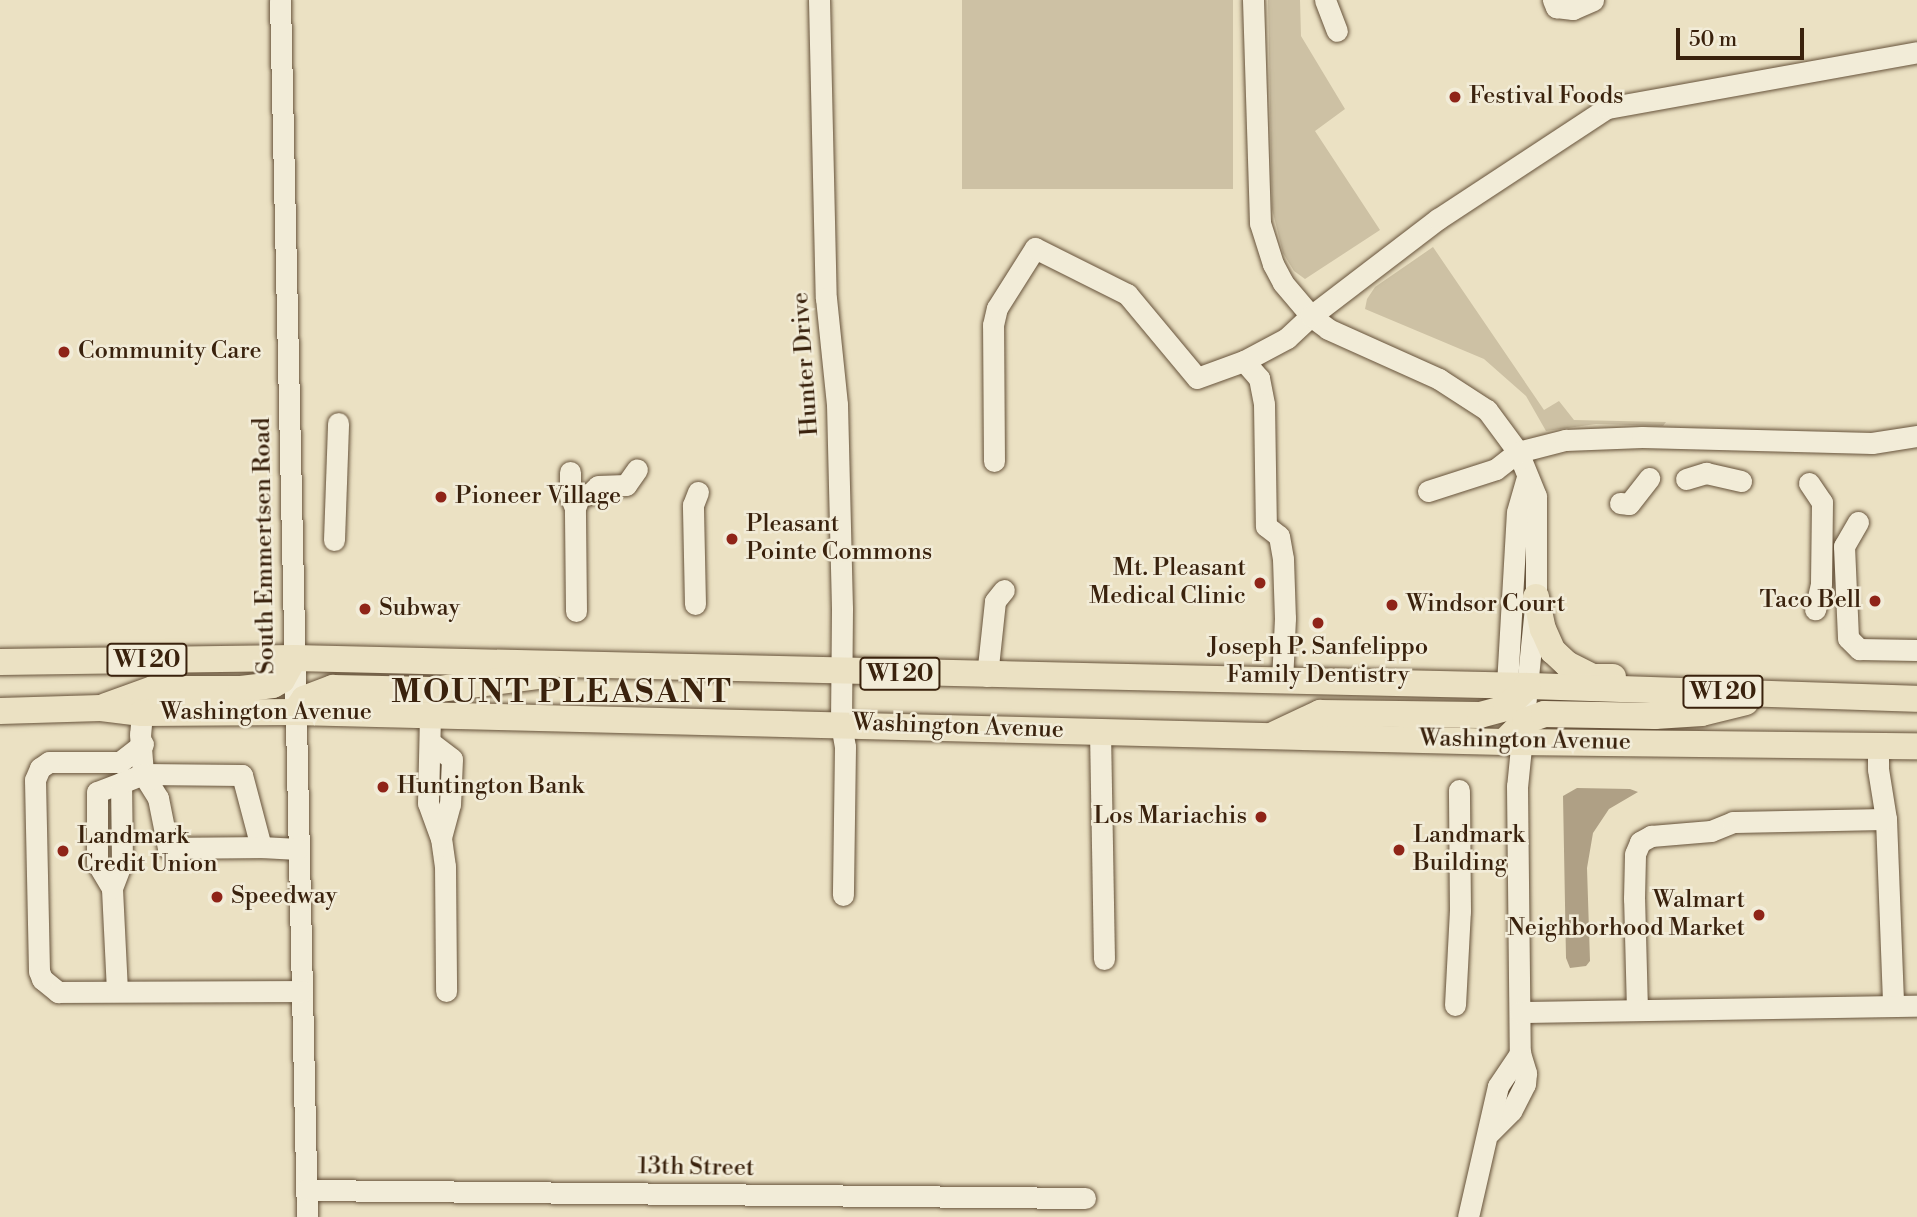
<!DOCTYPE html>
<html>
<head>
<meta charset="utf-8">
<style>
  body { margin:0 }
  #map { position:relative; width:1917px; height:1217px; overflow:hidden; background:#ebe1c3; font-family:"Libre Bodoni",serif }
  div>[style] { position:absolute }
  .green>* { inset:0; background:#cdc1a4; transform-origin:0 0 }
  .water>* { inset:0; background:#afa085 }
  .roads { filter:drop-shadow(0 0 2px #66523a) drop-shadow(0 0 2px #66523a) }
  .minor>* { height:21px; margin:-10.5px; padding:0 10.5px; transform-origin:10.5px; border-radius:10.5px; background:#f2ecd8 }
  .major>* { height:26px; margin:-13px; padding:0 13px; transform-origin:13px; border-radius:13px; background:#ebe1c3 }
  .dots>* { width:19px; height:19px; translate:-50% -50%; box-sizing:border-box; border:4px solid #f2ecd8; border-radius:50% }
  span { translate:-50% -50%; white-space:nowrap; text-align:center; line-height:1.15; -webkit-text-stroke:5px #f2ecd8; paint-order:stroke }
  .shield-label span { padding:2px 5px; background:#f2ecd8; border:2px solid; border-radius:5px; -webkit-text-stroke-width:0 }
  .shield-label { font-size:23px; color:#3a220d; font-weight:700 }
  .poi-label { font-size:24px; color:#3a220d }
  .left { translate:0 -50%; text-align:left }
  .right { translate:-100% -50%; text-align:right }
  .street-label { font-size:24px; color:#3a220d }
  .district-label { font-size:32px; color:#3a220d; font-weight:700; letter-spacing:2px }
  .scale { position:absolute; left:1676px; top:28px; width:128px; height:32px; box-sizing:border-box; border:4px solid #3a220d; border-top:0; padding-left:9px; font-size:21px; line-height:24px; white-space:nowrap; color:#3a220d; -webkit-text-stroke:5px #f2ecd8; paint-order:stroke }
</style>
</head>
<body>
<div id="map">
  <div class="green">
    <div style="left:962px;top:0;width:271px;height:189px"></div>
    <div style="clip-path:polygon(1268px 0,1300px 0,1301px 36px,1345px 109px,1315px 131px,1380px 230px,1305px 279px,1294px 271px,1283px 253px,1272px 209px)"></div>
    <div style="clip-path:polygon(1433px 247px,1544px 410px,1559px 401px,1574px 420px,1666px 422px,1663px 426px,1596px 424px,1546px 431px,1526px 396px,1484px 359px,1365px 309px,1367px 299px,1375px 287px)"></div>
  </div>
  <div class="water">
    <div style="clip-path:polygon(1577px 788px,1630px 789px,1638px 792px,1609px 809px,1593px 833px,1587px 868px,1590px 961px,1586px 966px,1570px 968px,1566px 958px,1563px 796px)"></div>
  </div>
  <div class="roads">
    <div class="minor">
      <div style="left:280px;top:0;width:1217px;rotate:88.73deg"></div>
      <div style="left:819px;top:0;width:298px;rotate:88.7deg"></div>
      <div style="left:826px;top:298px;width:107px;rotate:84.1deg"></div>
      <div style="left:837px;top:404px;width:205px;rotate:88.6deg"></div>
      <div style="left:842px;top:609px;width:115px;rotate:90.5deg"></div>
      <div style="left:841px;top:724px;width:23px;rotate:80deg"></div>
      <div style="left:845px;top:747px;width:148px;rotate:90.8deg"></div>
      <div style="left:1253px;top:0;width:223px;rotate:88.2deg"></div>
      <div style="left:1260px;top:223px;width:43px;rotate:72.4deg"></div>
      <div style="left:1273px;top:264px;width:21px;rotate:62deg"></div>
      <div style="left:1283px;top:283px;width:43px;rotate:49.7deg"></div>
      <div style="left:1311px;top:316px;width:21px;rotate:37deg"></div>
      <div style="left:1328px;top:329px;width:122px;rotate:24.2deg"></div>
      <div style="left:1439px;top:379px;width:57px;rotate:32.9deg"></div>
      <div style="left:1487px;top:410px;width:52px;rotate:53.6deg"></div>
      <div style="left:1518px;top:452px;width:48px;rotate:67.8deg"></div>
      <div style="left:1536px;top:496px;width:101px;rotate:90deg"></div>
      <div style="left:1536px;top:597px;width:190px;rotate:95.7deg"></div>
      <div style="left:1517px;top:786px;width:267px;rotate:89.4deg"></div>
      <div style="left:1520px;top:1053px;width:21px;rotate:73deg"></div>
      <div style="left:1526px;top:1073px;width:11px;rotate:95deg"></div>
      <div style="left:1525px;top:1084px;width:30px;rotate:117deg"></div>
      <div style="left:1511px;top:1111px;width:30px;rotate:135deg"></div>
      <div style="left:1325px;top:0;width:33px;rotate:69deg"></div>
      <div style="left:1553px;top:0;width:8px;rotate:67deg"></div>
      <div style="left:1556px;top:7px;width:17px;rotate:7deg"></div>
      <div style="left:1573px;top:9px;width:22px;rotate:-24deg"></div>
      <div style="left:1244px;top:361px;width:23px;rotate:49deg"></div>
      <div style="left:1259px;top:378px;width:26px;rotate:79deg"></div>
      <div style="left:1264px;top:404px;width:122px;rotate:89.1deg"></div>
      <div style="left:1266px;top:526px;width:16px;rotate:38deg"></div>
      <div style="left:1279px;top:536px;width:23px;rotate:80deg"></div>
      <div style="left:1283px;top:559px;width:59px;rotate:88.1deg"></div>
      <div style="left:1285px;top:618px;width:64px;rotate:92.7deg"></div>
      <div style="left:994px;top:461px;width:136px;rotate:-90.4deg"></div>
      <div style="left:993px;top:325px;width:17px;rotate:-77deg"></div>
      <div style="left:997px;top:308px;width:71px;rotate:-57.7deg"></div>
      <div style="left:1035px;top:248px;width:103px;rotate:26.6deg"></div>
      <div style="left:1127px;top:294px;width:109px;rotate:50.2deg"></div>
      <div style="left:1197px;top:378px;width:50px;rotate:-19.9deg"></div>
      <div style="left:1244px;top:361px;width:49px;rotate:-28.1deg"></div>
      <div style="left:1287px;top:338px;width:33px;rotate:-43deg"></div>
      <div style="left:1311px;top:316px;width:160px;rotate:-37.4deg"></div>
      <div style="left:1438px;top:219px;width:202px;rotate:-33.3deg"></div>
      <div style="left:1607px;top:108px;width:315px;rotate:-10.2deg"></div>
      <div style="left:570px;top:472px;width:24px;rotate:90deg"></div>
      <div style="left:570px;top:496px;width:13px;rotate:67deg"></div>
      <div style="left:1686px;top:479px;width:21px;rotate:-17deg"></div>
      <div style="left:1706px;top:473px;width:36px;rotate:13deg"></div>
      <div style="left:1809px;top:483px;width:23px;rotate:56deg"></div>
      <div style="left:1822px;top:502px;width:82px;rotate:90.7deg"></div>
      <div style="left:1821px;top:584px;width:26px;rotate:103deg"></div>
      <div style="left:1428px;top:491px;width:71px;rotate:-17.9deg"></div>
      <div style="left:1496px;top:469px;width:28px;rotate:-38deg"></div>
      <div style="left:1518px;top:452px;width:49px;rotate:-14.3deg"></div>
      <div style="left:1565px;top:440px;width:77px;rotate:-2.2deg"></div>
      <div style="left:1642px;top:437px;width:230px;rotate:1.5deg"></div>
      <div style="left:1872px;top:443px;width:46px;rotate:-8.8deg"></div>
      <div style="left:1620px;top:503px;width:9px;rotate:6deg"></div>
      <div style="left:1629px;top:504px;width:33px;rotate:-52deg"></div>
      <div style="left:1858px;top:522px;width:28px;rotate:120deg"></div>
      <div style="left:1844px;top:546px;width:92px;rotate:87.5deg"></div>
      <div style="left:1848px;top:638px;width:16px;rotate:45deg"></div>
      <div style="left:1859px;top:649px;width:58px;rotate:1deg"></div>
      <div style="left:334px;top:540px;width:117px;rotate:-88deg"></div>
      <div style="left:695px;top:604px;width:99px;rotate:-91.2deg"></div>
      <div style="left:693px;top:505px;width:14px;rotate:-69deg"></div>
      <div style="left:576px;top:611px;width:103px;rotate:-90.6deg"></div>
      <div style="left:575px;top:508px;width:14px;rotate:-69deg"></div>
      <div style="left:580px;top:495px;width:10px;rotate:-6deg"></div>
      <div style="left:590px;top:494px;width:11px;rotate:-45deg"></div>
      <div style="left:598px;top:486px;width:28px;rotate:-2deg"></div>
      <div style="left:626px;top:485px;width:19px;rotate:-55deg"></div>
      <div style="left:987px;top:676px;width:75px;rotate:-83.9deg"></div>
      <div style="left:995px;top:601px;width:14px;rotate:-51deg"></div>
      <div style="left:1506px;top:702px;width:190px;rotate:-86.7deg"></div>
      <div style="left:1517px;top:512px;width:35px;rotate:-74deg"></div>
      <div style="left:142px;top:713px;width:21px;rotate:95deg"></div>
      <div style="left:140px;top:734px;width:40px;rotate:85.7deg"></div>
      <div style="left:143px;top:774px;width:99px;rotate:0.6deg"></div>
      <div style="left:242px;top:775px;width:74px;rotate:75.2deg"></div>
      <div style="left:261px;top:847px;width:37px;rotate:3deg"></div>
      <div style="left:430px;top:715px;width:88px;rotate:91.3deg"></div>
      <div style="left:428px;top:803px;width:37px;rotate:70deg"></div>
      <div style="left:441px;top:838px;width:28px;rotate:82deg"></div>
      <div style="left:445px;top:866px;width:125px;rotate:89.5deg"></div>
      <div style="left:1100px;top:731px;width:228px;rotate:89deg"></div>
      <div style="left:431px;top:743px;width:26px;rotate:37deg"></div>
      <div style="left:452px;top:759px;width:45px;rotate:92.5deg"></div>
      <div style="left:450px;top:804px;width:35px;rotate:105deg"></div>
      <div style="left:143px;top:744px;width:29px;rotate:142deg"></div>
      <div style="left:120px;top:762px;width:71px;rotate:180deg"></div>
      <div style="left:49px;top:762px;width:11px;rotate:146deg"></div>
      <div style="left:40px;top:768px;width:13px;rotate:113deg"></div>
      <div style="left:35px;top:780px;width:191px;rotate:88.8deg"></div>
      <div style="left:39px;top:971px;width:9px;rotate:69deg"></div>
      <div style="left:42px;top:979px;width:21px;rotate:39deg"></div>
      <div style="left:58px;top:992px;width:244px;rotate:-0.2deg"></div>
      <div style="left:1878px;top:748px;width:21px;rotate:90deg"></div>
      <div style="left:1878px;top:769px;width:51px;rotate:80.9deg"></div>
      <div style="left:1886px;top:819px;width:185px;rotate:87.8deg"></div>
      <div style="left:112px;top:888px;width:29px;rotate:-121deg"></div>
      <div style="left:97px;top:863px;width:71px;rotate:-90deg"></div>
      <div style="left:97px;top:792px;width:26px;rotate:-21deg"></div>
      <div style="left:117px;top:991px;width:103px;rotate:-92.8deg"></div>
      <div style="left:112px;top:888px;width:28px;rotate:-69deg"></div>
      <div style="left:122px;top:862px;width:79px;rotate:-90.7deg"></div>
      <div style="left:121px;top:783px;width:24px;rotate:-22deg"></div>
      <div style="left:143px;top:774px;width:28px;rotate:58deg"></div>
      <div style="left:158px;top:798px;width:51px;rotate:78.7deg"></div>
      <div style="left:168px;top:848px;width:93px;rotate:-0.6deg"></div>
      <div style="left:1455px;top:1005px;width:94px;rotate:-87deg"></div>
      <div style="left:1460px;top:911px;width:121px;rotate:-90.5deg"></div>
      <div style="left:1637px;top:1010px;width:111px;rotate:-91.5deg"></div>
      <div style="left:1634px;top:899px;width:45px;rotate:-88.7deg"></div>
      <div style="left:1635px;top:854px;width:13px;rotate:-67deg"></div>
      <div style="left:1640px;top:842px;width:13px;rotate:-29deg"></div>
      <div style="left:1651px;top:836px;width:60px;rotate:-4.8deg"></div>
      <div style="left:1711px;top:831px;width:24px;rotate:-22deg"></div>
      <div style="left:1733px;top:822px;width:153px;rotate:-1.1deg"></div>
      <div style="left:1520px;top:1012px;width:397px;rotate:-0.9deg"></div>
      <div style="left:307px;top:1190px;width:778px;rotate:0.59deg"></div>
      <div style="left:1468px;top:1217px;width:134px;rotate:-77.1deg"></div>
      <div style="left:1498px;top:1086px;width:40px;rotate:-56deg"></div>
    </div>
    <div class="major">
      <div style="left:1536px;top:597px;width:33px;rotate:78deg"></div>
      <div style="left:1543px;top:629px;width:24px;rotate:66deg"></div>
      <div style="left:1553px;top:651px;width:19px;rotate:43deg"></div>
      <div style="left:1567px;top:664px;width:29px;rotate:27deg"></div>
      <div style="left:1593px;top:677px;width:20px"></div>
      <div style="left:0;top:662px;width:294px;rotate:-0.8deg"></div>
      <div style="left:294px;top:658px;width:1234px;rotate:1.3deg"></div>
      <div style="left:1528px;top:686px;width:389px;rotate:1.9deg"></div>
      <div style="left:106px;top:706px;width:50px;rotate:-19.9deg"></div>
      <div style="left:153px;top:689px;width:88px"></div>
      <div style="left:241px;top:689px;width:32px;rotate:-7deg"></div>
      <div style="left:273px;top:685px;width:10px;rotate:-29deg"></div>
      <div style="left:282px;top:680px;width:25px;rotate:-61deg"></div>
      <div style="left:0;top:711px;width:101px;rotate:-1.7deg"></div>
      <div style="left:101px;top:708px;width:41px;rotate:7deg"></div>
      <div style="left:142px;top:713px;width:153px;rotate:-0.4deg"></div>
      <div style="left:295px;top:712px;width:1209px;rotate:1.42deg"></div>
      <div style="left:1504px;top:742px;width:413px;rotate:0.6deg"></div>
      <div style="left:295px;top:712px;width:16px;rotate:-55deg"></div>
      <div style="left:304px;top:699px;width:31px;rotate:-21deg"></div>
      <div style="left:333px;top:688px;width:99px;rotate:1.2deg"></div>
      <div style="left:432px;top:690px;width:108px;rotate:-7.5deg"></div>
      <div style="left:1275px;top:734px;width:50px;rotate:-25deg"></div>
      <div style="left:1320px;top:713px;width:160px;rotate:0.7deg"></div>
      <div style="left:1480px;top:715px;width:27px;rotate:-15deg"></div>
      <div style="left:1506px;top:708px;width:31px;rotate:-45deg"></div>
      <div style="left:1504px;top:742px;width:30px;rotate:-45deg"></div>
      <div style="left:1525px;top:721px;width:20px;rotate:-20deg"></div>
      <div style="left:1544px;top:714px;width:111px;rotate:1deg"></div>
      <div style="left:1655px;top:716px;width:47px;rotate:-3.7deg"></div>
      <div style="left:1702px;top:713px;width:45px;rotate:-14deg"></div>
    </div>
  </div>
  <div class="dots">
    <div style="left:1455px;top:97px;background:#8f2418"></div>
    <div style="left:64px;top:352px;background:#8f2418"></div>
    <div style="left:441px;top:497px;background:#8f2418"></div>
    <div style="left:732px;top:539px;background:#8f2418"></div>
    <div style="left:1260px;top:583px;background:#8f2418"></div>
    <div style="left:1875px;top:601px;background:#8f2418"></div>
    <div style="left:1392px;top:605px;background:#8f2418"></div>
    <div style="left:365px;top:609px;background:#8f2418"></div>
    <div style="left:1318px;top:623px;background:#8f2418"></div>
    <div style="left:383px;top:787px;background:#8f2418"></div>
    <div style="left:1261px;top:817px;background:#8f2418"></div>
    <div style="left:1399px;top:850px;background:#8f2418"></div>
    <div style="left:63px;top:851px;background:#8f2418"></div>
    <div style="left:217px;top:897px;background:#8f2418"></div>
    <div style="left:1759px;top:915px;background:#8f2418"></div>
  </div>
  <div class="shield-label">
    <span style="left:147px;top:660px">WI 20</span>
    <span style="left:900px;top:674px">WI 20</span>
    <span style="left:1723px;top:692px">WI 20</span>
  </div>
  <div class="poi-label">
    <span class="left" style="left:1469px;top:97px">Festival Foods</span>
    <span class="left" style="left:78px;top:352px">Community Care</span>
    <span class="left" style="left:455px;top:497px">Pioneer Village</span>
    <span class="left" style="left:746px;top:539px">Pleasant<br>Pointe Commons</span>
    <span class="right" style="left:1246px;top:583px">Mt. Pleasant<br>Medical Clinic</span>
    <span class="right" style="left:1861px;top:601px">Taco Bell</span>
    <span class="left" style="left:1406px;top:605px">Windsor Court</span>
    <span class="left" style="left:379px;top:609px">Subway</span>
    <span style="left:1318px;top:662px">Joseph P. Sanfelippo<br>Family Dentistry</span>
    <span class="left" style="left:397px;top:787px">Huntington Bank</span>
    <span class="right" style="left:1247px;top:817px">Los Mariachis</span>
    <span class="left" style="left:1413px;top:850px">Landmark<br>Building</span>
    <span class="left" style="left:77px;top:851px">Landmark<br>Credit Union</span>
    <span class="left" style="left:231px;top:897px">Speedway</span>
    <span class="right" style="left:1745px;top:915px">Walmart<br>Neighborhood Market</span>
  </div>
  <div class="street-label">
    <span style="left:806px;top:364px;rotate:-94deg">Hunter Drive</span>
    <span style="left:265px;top:546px;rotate:-91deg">South Emmertsen Road</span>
    <span style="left:266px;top:713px">Washington Avenue</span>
    <span style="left:958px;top:727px;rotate:2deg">Washington Avenue</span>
    <span style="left:1525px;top:741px;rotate:1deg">Washington Avenue</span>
    <span style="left:696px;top:1168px;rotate:1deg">13th Street</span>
  </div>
  <div class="district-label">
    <span style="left:562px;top:692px">MOUNT PLEASANT</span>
  </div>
  <div class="scale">50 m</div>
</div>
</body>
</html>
